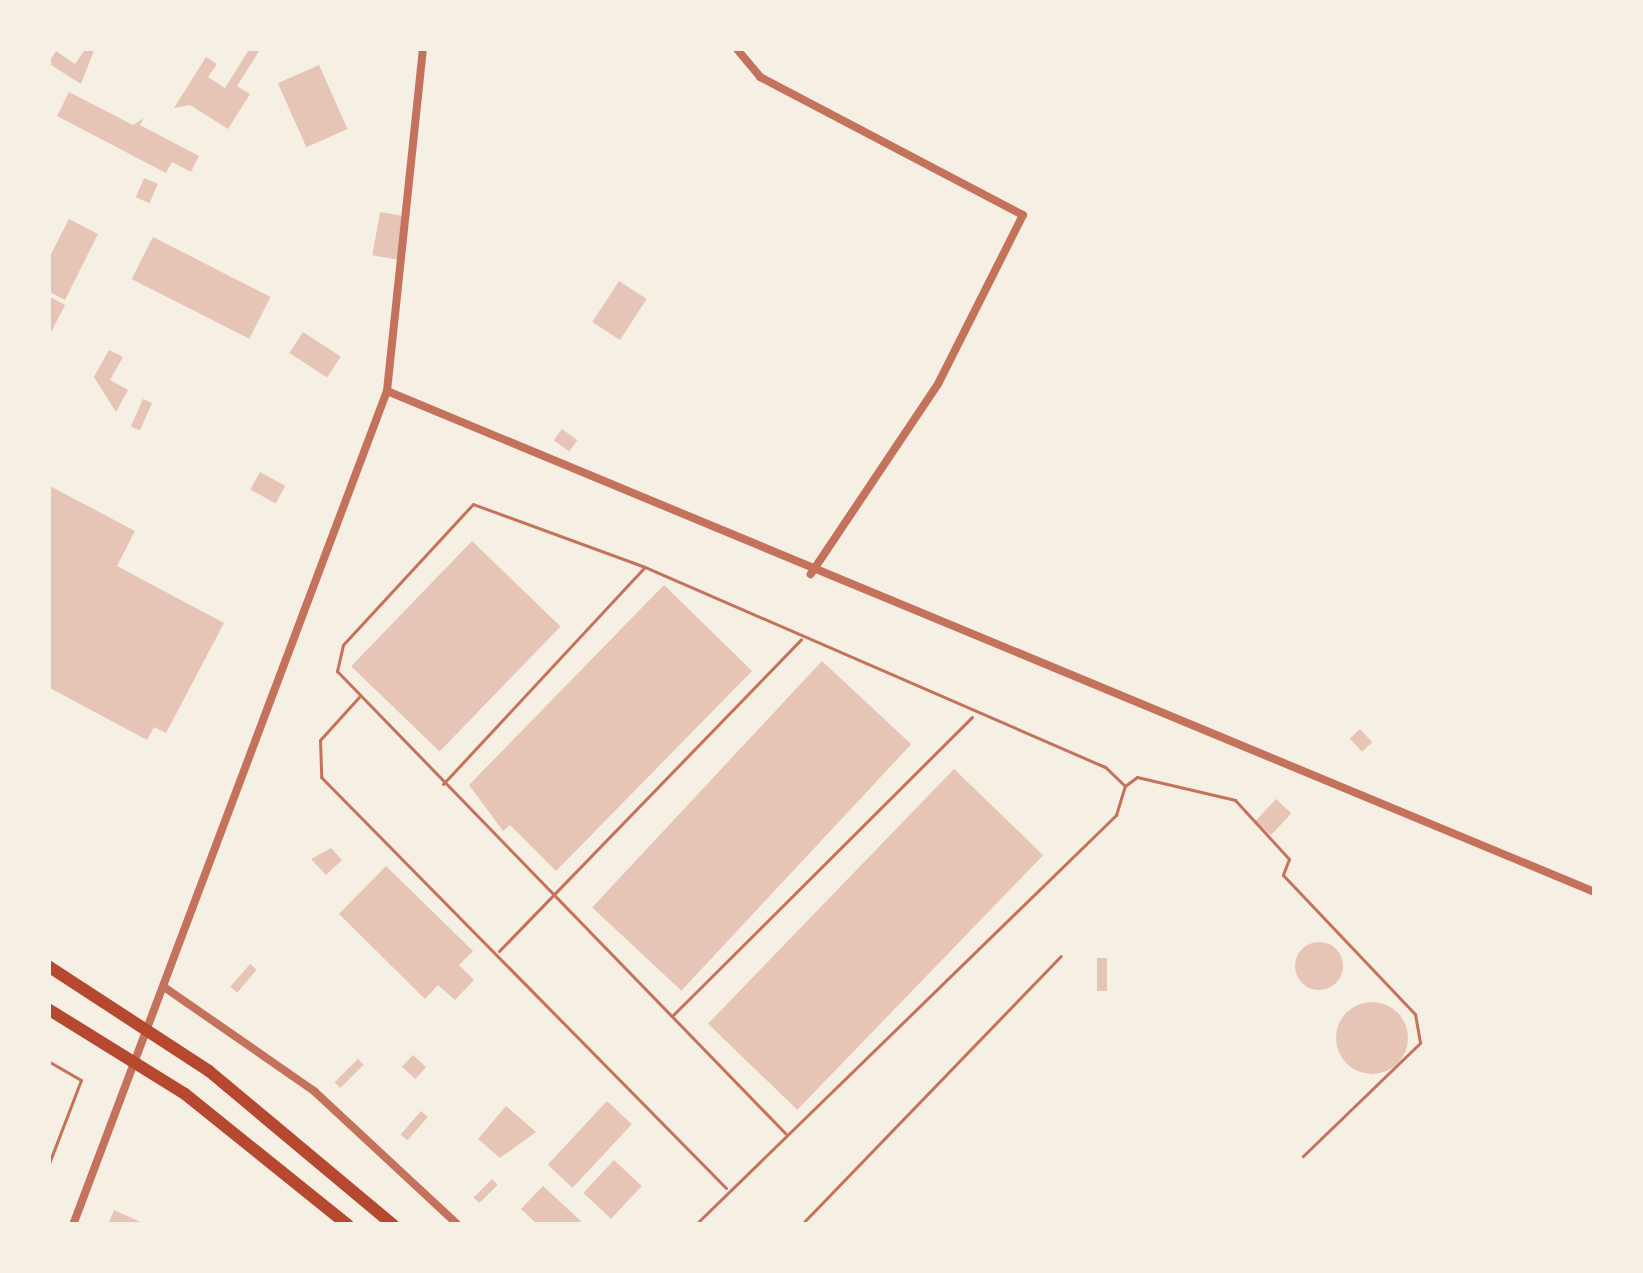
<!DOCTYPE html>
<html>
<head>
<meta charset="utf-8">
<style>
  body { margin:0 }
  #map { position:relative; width:1643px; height:1273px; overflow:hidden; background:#f6efe4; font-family:"Roboto Serif",serif }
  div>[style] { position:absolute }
  .building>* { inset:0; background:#e6c5b7; transform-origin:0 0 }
  .round { border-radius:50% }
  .service>* { height:3px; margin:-1.5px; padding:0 1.5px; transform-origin:1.5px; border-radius:1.5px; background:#c5725c }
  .minor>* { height:8px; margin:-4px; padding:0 4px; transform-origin:4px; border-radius:4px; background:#c5725c }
  .trunk>* { height:12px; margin:-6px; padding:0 6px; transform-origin:6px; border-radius:6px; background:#b5482f }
  span { translate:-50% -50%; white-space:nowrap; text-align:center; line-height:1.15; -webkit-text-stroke:10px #f6efe4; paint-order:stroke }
  .frame { position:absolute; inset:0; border:51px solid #f6efe4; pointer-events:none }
</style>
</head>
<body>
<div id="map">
  <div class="building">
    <div style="clip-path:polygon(86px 48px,95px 48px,81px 84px,48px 63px,56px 51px,75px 64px)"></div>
    <div style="clip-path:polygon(250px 48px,261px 48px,237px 86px,250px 94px,228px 129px,190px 105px,174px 108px,206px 57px,217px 64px,208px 77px,225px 88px)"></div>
    <div style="left:319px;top:65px;width:70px;height:45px;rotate:66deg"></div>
    <div style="clip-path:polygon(69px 92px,133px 125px,144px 118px,140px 125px,199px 156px,191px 172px,172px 162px,166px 173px,57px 116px)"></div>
    <div style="left:144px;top:178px;width:15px;height:21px;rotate:23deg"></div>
    <div style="left:380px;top:212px;width:29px;height:44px;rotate:10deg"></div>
    <div style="clip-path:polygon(69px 219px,98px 234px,65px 300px,48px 291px,48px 260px)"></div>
    <div style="left:153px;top:237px;width:132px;height:47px;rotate:27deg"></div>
    <div style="left:619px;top:281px;width:33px;height:49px;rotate:33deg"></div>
    <div style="clip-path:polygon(48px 296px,65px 305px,48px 338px)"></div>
    <div style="left:303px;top:332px;width:45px;height:25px;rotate:33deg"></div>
    <div style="clip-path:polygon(109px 350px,123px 357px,110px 380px,128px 390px,116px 412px,94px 377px)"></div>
    <div style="left:143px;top:399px;width:10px;height:30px;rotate:24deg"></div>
    <div style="left:562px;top:429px;width:19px;height:14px;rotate:36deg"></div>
    <div style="left:260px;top:472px;width:29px;height:20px;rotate:29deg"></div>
    <div style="clip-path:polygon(48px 485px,135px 531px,117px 566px,224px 623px,166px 733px,154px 727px,147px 740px,48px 687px)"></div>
    <div style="left:472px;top:541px;width:123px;height:174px;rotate:44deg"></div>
    <div style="clip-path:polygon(664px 585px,752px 671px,556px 871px,510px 825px,503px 831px,469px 785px)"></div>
    <div style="left:822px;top:661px;width:122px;height:337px;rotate:43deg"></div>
    <div style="left:1360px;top:729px;width:18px;height:14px;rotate:47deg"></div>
    <div style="left:954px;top:769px;width:124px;height:354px;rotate:44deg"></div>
    <div style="left:1276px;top:799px;width:21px;height:30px;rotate:43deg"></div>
    <div style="clip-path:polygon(331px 848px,342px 860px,326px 875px,311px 859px)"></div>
    <div style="clip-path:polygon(386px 866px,473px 951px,459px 965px,474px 980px,455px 1000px,438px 985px,425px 999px,339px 914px)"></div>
    <div class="round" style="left:1295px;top:942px;width:48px;height:48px"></div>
    <div style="left:1097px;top:958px;width:10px;height:33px"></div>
    <div style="left:250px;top:964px;width:9px;height:30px;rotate:41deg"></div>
    <div class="round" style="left:1336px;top:1002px;width:72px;height:72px"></div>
    <div style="left:413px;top:1055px;width:18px;height:16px;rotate:43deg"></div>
    <div style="left:358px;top:1059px;width:8px;height:33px;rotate:45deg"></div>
    <div style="left:607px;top:1101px;width:34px;height:87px;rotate:43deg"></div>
    <div style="clip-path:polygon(506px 1106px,536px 1132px,500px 1158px,478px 1139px)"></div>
    <div style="left:421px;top:1111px;width:9px;height:31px;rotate:41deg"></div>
    <div style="left:614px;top:1160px;width:38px;height:45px;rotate:43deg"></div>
    <div style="left:492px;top:1179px;width:8px;height:26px;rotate:45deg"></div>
    <div style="clip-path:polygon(543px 1186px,585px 1225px,538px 1225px,521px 1209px)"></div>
    <div style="clip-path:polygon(114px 1210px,147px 1225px,108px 1225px)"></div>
  </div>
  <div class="service">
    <div style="left:359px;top:697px;width:58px;rotate:132.2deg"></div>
    <div style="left:320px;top:740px;width:37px;rotate:88deg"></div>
    <div style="left:321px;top:777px;width:577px;rotate:45.42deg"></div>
    <div style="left:443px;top:784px;width:296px;rotate:-47.1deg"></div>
    <div style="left:1125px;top:786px;width:15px;rotate:-37deg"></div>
    <div style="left:1137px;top:777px;width:101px;rotate:13.2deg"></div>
    <div style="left:1235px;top:800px;width:80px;rotate:47.5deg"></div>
    <div style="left:1289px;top:859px;width:17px;rotate:111deg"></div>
    <div style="left:1283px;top:875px;width:192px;rotate:46.5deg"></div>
    <div style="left:1415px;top:1014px;width:29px;rotate:80deg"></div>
    <div style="left:1420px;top:1043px;width:163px;rotate:136deg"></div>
    <div style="left:499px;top:951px;width:434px;rotate:-45.9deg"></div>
    <div style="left:673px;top:1015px;width:422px;rotate:-44.9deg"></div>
    <div style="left:48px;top:1061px;width:38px;rotate:30deg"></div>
    <div style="left:81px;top:1080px;width:92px;rotate:111deg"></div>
    <div style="left:695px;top:1225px;width:588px;rotate:-44.24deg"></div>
    <div style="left:1116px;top:815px;width:30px;rotate:-73deg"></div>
    <div style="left:1125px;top:786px;width:28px;rotate:-136deg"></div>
    <div style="left:1105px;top:767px;width:502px;rotate:-156.5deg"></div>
    <div style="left:645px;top:567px;width:183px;rotate:-159.9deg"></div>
    <div style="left:473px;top:504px;width:192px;rotate:132.7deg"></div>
    <div style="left:343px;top:645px;width:27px;rotate:103deg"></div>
    <div style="left:337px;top:671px;width:644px;rotate:45.88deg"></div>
    <div style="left:801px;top:1225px;width:374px;rotate:-46deg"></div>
  </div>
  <div class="minor">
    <div style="left:736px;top:48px;width:38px;rotate:50deg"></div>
    <div style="left:760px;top:77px;width:297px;rotate:27.7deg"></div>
    <div style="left:1023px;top:215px;width:189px;rotate:116.7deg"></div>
    <div style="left:938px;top:384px;width:229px;rotate:123.8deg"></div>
    <div style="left:387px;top:391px;width:1308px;rotate:22.53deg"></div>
    <div style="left:164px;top:987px;width:183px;rotate:34.7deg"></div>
    <div style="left:314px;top:1091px;width:197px;rotate:42.9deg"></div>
    <div style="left:73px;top:1225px;width:891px;rotate:-69.37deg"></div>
    <div style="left:387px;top:391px;width:345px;rotate:-84deg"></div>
  </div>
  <div class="trunk">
    <div style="left:48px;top:966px;width:192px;rotate:33.1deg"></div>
    <div style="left:209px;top:1071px;width:240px;rotate:39.9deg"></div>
    <div style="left:48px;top:1009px;width:161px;rotate:31.8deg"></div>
    <div style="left:185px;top:1094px;width:209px;rotate:38.8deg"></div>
  </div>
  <div class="frame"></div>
</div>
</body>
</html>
